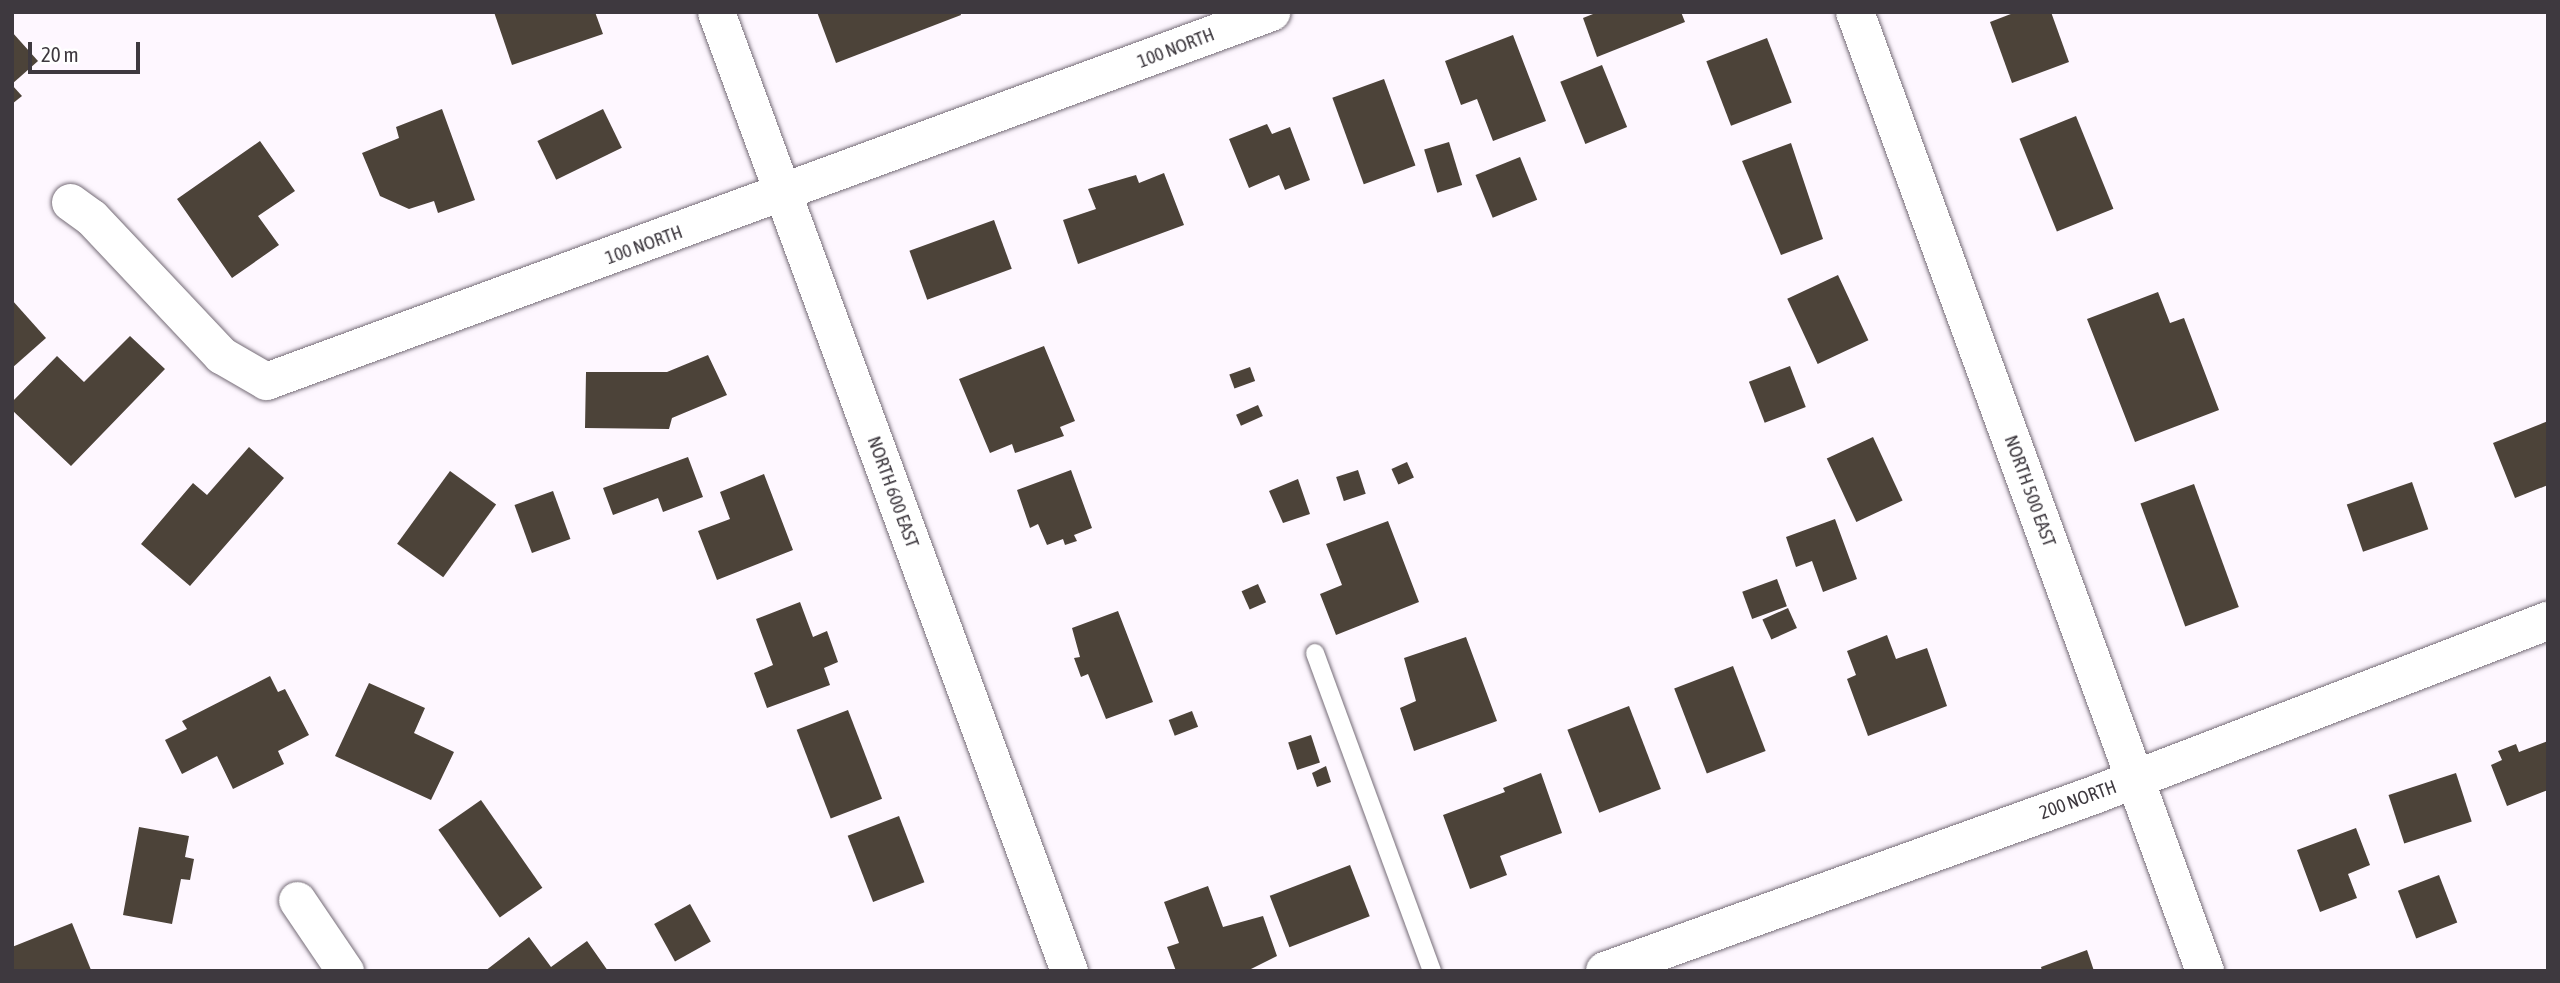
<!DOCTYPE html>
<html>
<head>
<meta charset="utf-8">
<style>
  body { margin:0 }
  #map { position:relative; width:2560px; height:983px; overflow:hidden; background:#fef7ff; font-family:"Asap Condensed",sans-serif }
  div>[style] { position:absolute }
  .building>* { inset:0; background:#4c4339; transform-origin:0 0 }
  .roads { filter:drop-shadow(0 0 2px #756c77) drop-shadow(0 0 2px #756c77) }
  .service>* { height:18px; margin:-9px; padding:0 9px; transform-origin:9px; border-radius:9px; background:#fff }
  .minor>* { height:37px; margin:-18.5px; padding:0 18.5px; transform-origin:18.5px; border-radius:18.5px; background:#fff }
  .tertiary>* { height:38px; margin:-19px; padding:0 19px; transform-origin:19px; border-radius:19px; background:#fff }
  .primary>* { height:38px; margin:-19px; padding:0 19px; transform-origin:19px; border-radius:19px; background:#fff }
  span { translate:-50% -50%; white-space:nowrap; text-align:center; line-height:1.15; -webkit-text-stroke:7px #fff; paint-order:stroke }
  .street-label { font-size:19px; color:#3e393f }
  .frame { position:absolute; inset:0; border:14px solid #3e393f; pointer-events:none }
  .scale { position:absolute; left:28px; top:42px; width:112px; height:32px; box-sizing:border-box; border:4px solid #3e393f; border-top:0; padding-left:9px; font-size:21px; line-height:24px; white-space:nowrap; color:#3e393f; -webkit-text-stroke:5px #fff; paint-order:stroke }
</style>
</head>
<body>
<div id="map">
  <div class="building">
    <div style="clip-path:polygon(494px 12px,595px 12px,603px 34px,512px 65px)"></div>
    <div style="clip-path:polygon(817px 12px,960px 12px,961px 15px,836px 63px)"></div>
    <div style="clip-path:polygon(1598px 12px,1681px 12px,1685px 22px,1597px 57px,1583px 18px)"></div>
    <div style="clip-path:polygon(2016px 12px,2051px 12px,2069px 62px,2012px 83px,1990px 22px)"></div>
    <div style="clip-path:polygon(12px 32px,38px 61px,12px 84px)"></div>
    <div style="clip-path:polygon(1513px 35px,1546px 121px,1493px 141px,1477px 99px,1461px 105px,1445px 61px)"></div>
    <div style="left:1767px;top:38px;width:69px;height:65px;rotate:69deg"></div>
    <div style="left:1602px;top:65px;width:67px;height:45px;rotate:68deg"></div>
    <div style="left:1384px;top:79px;width:92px;height:55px;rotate:70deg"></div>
    <div style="clip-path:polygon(12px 85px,22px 96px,12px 104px)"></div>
    <div style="clip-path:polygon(442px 109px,475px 200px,438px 213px,434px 201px,409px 209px,380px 196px,362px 153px,399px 138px,396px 127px)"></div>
    <div style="left:603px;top:109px;width:43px;height:73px;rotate:64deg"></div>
    <div style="left:2076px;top:116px;width:100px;height:61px;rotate:68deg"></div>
    <div style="clip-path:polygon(1267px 124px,1272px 134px,1290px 127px,1310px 180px,1285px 190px,1279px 175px,1249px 188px,1229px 139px)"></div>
    <div style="clip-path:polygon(260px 141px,295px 191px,258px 216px,279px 245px,232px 278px,177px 199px)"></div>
    <div style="left:1449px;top:142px;width:45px;height:26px;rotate:73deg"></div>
    <div style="clip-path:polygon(1791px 143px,1823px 239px,1781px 255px,1742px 161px)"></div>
    <div style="left:1520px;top:157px;width:46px;height:48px;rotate:68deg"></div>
    <div style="clip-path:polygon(1164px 173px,1184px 225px,1078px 264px,1063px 220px,1096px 209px,1088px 189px,1136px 175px,1139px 183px)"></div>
    <div style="left:994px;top:220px;width:52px;height:90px;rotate:70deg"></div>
    <div style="left:1838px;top:275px;width:72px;height:56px;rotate:65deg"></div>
    <div style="clip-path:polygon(2158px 292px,2170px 323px,2184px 318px,2219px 410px,2135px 442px,2087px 319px)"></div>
    <div style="clip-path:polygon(12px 300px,46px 338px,12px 368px)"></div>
    <div style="clip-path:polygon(130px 336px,165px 369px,71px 466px,12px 410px,12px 402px,57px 356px,84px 382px)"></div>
    <div style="clip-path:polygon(1044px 346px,1075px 421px,1060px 427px,1064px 436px,1015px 453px,1012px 444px,990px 453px,959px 379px)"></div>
    <div style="clip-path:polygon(708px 355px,727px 395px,672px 418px,669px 429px,585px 428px,586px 372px,667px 372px)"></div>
    <div style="left:1790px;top:366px;width:44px;height:44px;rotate:69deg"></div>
    <div style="left:1250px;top:367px;width:15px;height:22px;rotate:70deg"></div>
    <div style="left:1258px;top:405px;width:12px;height:24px;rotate:66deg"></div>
    <div style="clip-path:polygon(2548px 421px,2548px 485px,2515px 498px,2493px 443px)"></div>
    <div style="left:1873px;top:437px;width:70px;height:51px;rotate:65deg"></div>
    <div style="clip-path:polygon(249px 447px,284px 478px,190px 586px,141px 544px,193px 483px,207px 495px)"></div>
    <div style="clip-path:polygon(688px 457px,703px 497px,663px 512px,658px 498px,613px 515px,603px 488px)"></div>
    <div style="left:1407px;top:462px;width:17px;height:17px;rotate:66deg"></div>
    <div style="clip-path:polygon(1071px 470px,1092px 528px,1074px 535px,1077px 541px,1065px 545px,1063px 539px,1047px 545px,1038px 524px,1030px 528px,1017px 490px)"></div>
    <div style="left:1358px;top:470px;width:25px;height:23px;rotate:72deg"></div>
    <div style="left:450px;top:471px;width:57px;height:90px;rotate:36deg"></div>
    <div style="clip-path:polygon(764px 474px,793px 550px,717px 580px,698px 531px,730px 519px,720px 492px)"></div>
    <div style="clip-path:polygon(1298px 479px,1310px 514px,1283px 523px,1269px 491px)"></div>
    <div style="left:2412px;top:482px;width:50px;height:69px;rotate:71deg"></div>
    <div style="left:2194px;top:484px;width:131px;height:57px;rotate:70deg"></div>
    <div style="left:553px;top:491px;width:51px;height:41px;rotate:70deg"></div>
    <div style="clip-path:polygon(1835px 519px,1857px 579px,1823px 592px,1812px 561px,1796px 567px,1786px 537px)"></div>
    <div style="clip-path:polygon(1388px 521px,1419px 602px,1336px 635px,1320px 594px,1342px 585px,1326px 544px)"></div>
    <div style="left:1777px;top:579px;width:29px;height:37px;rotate:70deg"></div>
    <div style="left:1258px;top:584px;width:20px;height:18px;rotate:66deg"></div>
    <div style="clip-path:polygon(800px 602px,813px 637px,827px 631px,838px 662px,824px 668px,830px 685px,767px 708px,754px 673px,773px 665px,756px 619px)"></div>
    <div style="left:1788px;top:608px;width:22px;height:28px;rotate:66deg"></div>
    <div style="clip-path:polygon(1118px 611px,1153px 702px,1106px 719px,1088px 674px,1081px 677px,1074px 658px,1080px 657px,1072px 628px)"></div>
    <div style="clip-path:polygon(1887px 635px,1896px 659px,1927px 648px,1947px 706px,1868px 736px,1847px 679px,1856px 675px,1847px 651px)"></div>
    <div style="clip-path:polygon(1466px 637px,1497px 721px,1414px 751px,1400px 708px,1416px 701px,1404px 658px)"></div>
    <div style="left:1733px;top:666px;width:91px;height:63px;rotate:69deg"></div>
    <div style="clip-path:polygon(270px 676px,278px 692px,285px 689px,309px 735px,278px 751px,284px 764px,233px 789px,217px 756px,182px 774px,165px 740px,187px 729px,182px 721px)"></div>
    <div style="clip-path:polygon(369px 683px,425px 708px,414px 733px,454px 752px,431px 800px,335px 756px)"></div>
    <div style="left:1629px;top:706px;width:89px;height:66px;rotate:69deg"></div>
    <div style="left:848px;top:710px;width:95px;height:55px;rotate:69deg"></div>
    <div style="left:1192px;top:711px;width:17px;height:25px;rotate:69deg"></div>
    <div style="left:1311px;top:735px;width:29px;height:24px;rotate:72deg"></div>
    <div style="clip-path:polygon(2548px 741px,2548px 790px,2507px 806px,2491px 765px,2502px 760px,2498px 751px,2516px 744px,2519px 752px)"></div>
    <div style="clip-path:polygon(1326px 766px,1331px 782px,1317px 787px,1312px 773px)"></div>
    <div style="clip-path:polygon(1541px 773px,1562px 833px,1500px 856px,1507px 875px,1470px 889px,1443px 815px,1505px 792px,1503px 788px)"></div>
    <div style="left:2456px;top:773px;width:51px;height:71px;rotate:72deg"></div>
    <div style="left:481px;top:800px;width:107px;height:52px;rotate:55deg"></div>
    <div style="left:899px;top:816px;width:71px;height:55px;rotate:69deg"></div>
    <div style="clip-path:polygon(139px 827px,189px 836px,185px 857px,194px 859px,190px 880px,181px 879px,172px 924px,123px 915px)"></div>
    <div style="clip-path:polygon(2356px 828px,2370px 865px,2348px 874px,2357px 898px,2320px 912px,2297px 850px)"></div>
    <div style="left:1350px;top:865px;width:55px;height:86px;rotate:69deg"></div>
    <div style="left:2439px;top:875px;width:51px;height:44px;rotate:69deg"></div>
    <div style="clip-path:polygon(1208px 886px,1223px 927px,1263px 916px,1277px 956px,1247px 971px,1176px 971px,1167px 947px,1179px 943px,1164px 902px)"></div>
    <div style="left:690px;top:904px;width:43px;height:41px;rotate:61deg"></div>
    <div style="clip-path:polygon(72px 923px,91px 970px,12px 971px,12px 947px)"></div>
    <div style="clip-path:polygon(529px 937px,551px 967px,587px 941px,608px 971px,485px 971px)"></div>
    <div style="clip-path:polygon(2087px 950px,2094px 971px,2042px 971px,2041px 967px)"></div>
  </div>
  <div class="roads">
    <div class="service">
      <div style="left:1315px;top:653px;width:339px;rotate:69.8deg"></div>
    </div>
    <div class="minor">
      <div style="left:716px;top:12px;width:1022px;rotate:69.79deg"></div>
      <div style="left:70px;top:202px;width:26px;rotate:36deg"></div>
      <div style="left:91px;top:217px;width:190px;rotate:46.7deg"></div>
      <div style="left:221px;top:355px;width:52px;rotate:30deg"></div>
      <div style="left:266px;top:381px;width:1071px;rotate:-20.16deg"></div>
      <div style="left:297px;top:900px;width:86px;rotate:55.9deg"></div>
    </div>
    <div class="tertiary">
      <div style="left:1855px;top:12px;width:1021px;rotate:69.95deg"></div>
    </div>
    <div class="primary">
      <div style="left:1605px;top:971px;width:520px;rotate:-19.79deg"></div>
      <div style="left:2094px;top:795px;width:486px;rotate:-21deg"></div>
    </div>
  </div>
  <div class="street-label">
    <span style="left:1176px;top:48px;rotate:-21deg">100 NORTH</span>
    <span style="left:644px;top:245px;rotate:-20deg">100 NORTH</span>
    <span style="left:2030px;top:491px;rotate:70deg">NORTH 500 EAST</span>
    <span style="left:893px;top:492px;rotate:70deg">NORTH 600 EAST</span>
    <span style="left:2078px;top:800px;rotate:-20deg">200 NORTH</span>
  </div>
  <div class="frame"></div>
  <div class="scale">20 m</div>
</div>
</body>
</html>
